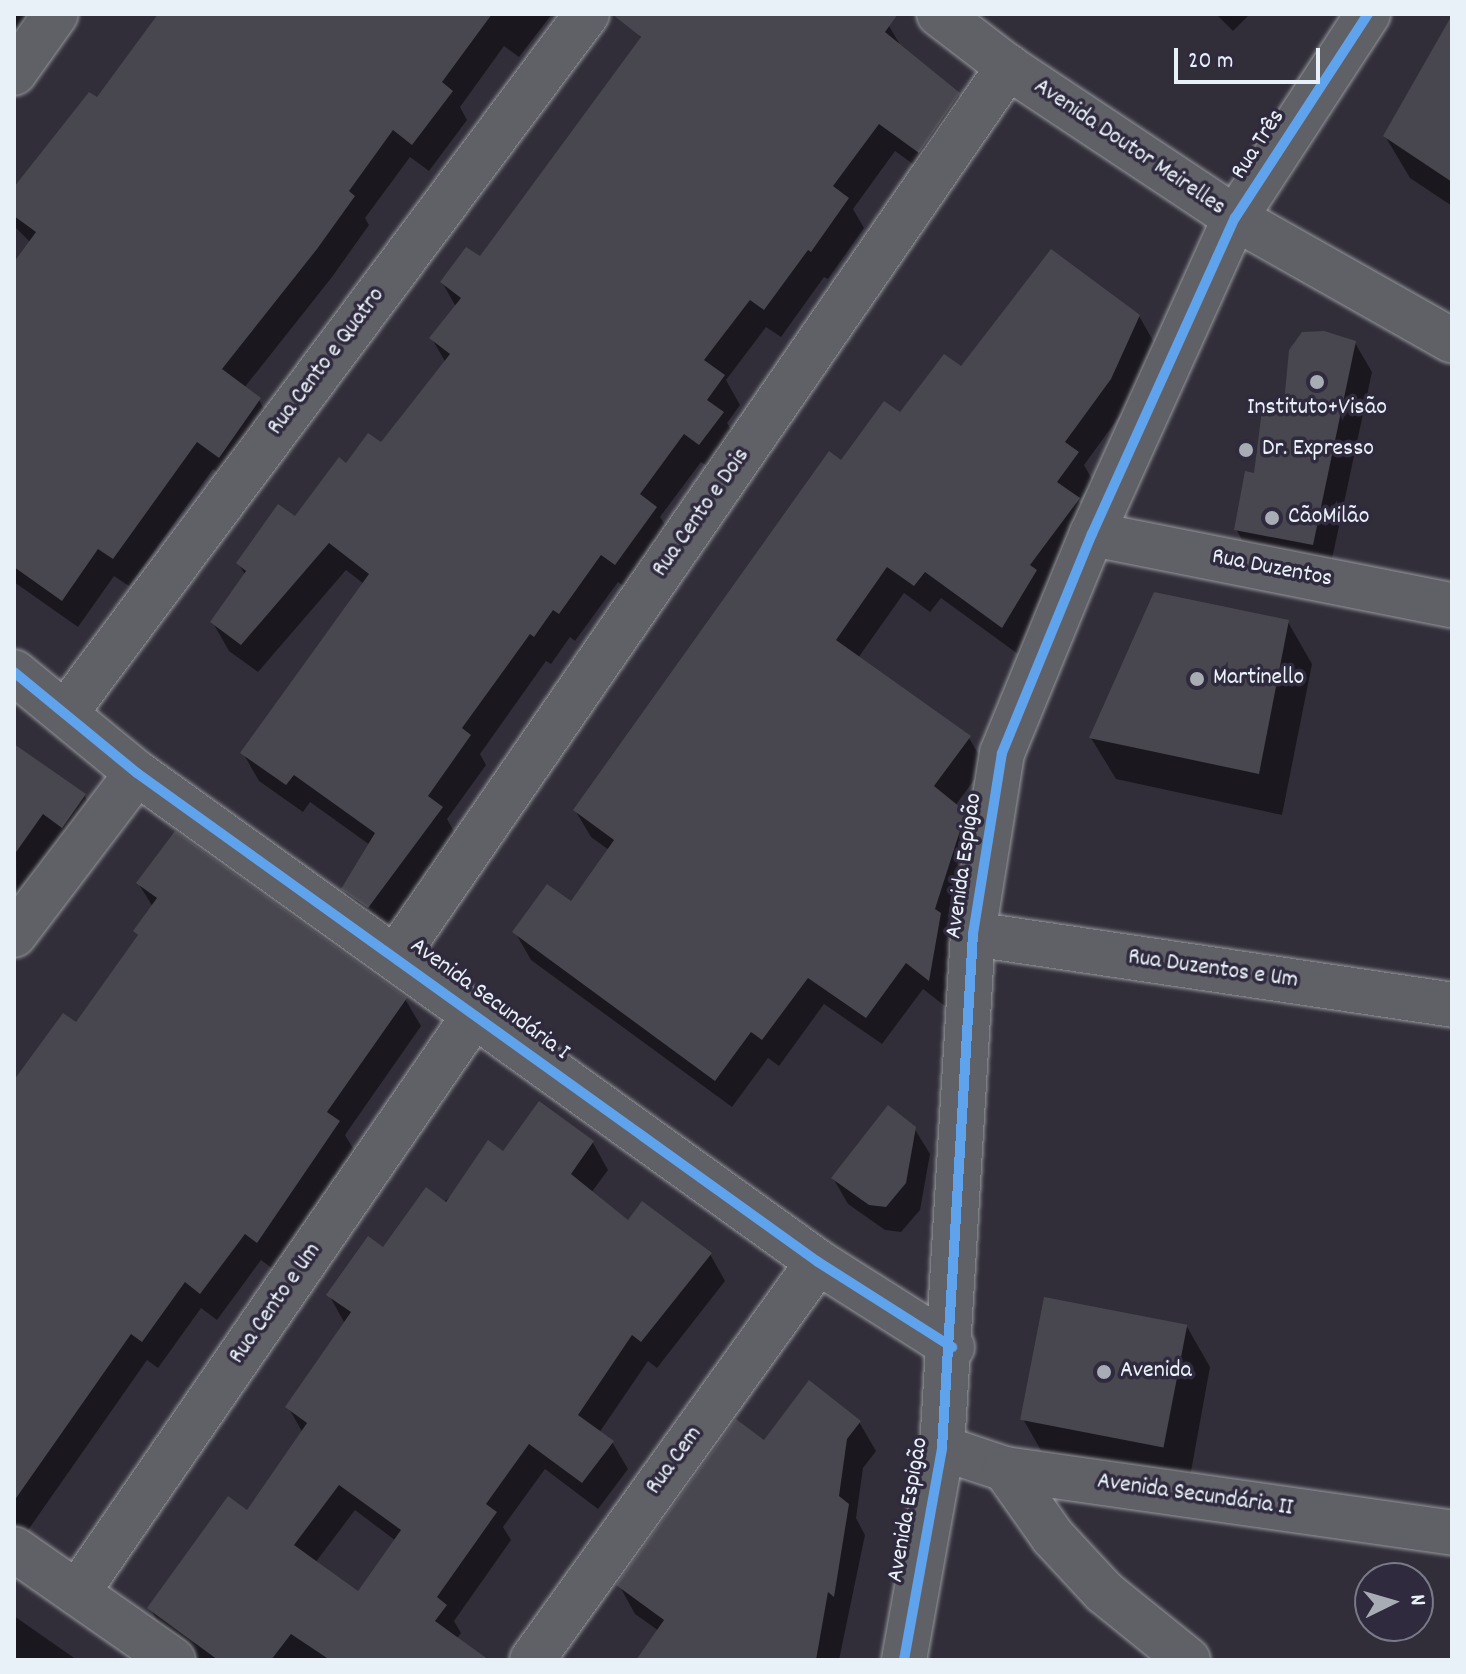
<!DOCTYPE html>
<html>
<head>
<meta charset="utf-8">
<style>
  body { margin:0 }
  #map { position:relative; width:1466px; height:1674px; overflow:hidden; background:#312e39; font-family:Dekko,sans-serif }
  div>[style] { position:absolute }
  .shadow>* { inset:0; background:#0007 }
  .building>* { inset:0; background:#48464e; transform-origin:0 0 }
  .roads { filter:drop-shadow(0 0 2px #98999f) drop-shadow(0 0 2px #98999f) }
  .minor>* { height:44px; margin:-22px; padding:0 22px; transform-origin:22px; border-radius:22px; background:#606067 }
  .tertiary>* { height:44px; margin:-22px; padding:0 22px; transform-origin:22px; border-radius:22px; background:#606067 }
  .primary>* { height:44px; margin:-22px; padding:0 22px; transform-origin:22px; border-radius:22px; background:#606067 }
  .cycleway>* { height:10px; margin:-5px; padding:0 5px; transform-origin:5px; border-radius:5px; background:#60a3ed }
  .dots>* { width:22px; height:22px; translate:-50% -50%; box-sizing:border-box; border:4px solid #2f2a3d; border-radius:50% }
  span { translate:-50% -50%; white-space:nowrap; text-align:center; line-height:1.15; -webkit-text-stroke:7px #2f2a3d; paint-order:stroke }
  .street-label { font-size:24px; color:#e8f1f8 }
  .poi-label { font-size:24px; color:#e8f1f8 }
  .left { translate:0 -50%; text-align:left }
  .frame { position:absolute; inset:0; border:16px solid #e8f1f8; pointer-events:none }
  .north { position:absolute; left:1354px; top:1562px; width:80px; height:80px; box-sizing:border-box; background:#2f2a3d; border:2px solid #797a88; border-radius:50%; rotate:85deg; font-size:22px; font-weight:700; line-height:32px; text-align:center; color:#e8f1f8 }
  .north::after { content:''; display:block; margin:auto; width:28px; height:36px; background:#a8adb5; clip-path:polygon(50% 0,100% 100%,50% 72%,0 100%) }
  .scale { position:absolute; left:1174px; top:48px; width:146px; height:36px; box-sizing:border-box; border:4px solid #e8f1f8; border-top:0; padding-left:10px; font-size:24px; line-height:28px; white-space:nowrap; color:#e8f1f8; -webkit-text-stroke:6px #2f2a3d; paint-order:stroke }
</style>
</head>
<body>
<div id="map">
  <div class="shadow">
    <div style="clip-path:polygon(14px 14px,48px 14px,14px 85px)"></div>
    <div style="clip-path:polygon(160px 14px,552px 14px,519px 57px,504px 46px,460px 107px,467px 120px,429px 171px,410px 157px,365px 218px,369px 225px,332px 277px,244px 388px,259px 400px,275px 428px,235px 485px,213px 469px,129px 586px,114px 576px,78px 627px,14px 582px,14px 266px,31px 243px,14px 226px,14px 190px,97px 100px)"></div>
    <div style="clip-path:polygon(653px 14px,873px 14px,889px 26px,902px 48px,958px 94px,975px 122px,935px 180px,895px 151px,853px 209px,864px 228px,828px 279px,824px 277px,781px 337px,766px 327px,726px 380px,740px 405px,727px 423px,739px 442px,716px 472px,701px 462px,660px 517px,672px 536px,632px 592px,618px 582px,575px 641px,570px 637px,551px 664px,546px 661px,480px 754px,486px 765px,447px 819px,457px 837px,385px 936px,360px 917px,343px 889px,370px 845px,310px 802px,303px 812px,259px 781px,243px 753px,364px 584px,346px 570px,258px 672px,229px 651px,213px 623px,246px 576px,238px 563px,295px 519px,347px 465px,382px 444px,446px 363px,432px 339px,456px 307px,442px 282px,480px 259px,642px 40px,638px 34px)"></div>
    <div style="clip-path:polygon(1216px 14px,1250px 14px,1233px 31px)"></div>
    <div style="clip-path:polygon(1452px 49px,1452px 206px,1410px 178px,1385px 136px)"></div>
    <div style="clip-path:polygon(1139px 316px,1155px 344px,1127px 406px,1084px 465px,1093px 481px,1079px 501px,1094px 527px,1018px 654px,941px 598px,930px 612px,904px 593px,858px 658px,969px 738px,985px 765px,955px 806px,980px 841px,951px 934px,956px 943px,945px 1006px,923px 989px,882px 1044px,824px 1004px,779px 1066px,768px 1058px,732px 1107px,531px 960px,515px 932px,571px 904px,609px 850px,591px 837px,575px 810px,842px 463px,961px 369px)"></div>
    <div style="clip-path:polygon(1355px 343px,1372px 372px,1329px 573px,1252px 558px,1236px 529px,1284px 415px)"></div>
    <div style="clip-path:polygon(1288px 622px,1312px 664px,1282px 815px,1116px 779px,1091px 738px)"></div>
    <div style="clip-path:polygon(14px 745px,84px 795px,100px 823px,17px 900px)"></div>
    <div style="clip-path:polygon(138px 883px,405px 999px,421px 1026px,345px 1135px,354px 1150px,273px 1269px,261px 1260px,217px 1320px,201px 1308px,158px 1368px,147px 1360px,26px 1533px,14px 1525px,14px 1095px,77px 1025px,139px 937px,135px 931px,153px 907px)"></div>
    <div style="clip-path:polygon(914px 1128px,930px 1154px,920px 1210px,901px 1232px,885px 1230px,848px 1204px,833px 1178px)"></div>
    <div style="clip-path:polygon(evenodd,593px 1143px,608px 1170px,591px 1193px,628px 1223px,710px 1254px,725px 1281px,657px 1368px,648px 1361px,599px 1433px,612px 1442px,628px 1469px,598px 1509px,545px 1469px,503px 1527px,511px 1540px,454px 1621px,461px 1633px,455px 1641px,466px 1660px,199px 1660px,165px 1635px,150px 1608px,248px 1513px,303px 1433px,288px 1407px,344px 1322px,329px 1295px,503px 1154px,593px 1143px,355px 1510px,396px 1541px,359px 1594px,315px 1563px,355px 1510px)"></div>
    <div style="clip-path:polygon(1186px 1325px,1210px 1367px,1188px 1488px,1047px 1461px,1023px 1419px)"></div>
    <div style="clip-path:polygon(859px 1422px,876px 1451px,863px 1468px,856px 1518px,865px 1535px,839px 1660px,638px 1660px,659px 1631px,635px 1614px,619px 1585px,765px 1443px)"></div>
    <div style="clip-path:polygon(14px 1616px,77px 1660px,14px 1660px)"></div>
  </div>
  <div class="building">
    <div style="clip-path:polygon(158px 14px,492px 14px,442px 82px,453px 91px,412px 145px,393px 130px,349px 191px,355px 196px,317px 249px,222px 369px,261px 398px,219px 458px,197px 442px,113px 559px,98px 549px,62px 601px,14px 567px,14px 262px,36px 232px,14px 216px,14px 187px,89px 92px,97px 97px)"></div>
    <div style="clip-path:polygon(612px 14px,898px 14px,885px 32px,960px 93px,919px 153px,879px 124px,833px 186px,849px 198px,811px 252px,808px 250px,764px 310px,750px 300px,704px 360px,725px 375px,707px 400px,724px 412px,699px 445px,684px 434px,640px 494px,657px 507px,615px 565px,601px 555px,559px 614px,553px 610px,534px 637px,530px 634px,462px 728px,471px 735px,428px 796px,443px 807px,368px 908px,341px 889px,375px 833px,294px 775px,286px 785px,240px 753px,369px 574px,329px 543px,241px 645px,210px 622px,246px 571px,236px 563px,278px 504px,295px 516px,339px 457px,346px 463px,368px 433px,381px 442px,450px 354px,429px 338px,461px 298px,440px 282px,466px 247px,480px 256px,641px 37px)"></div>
    <div style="clip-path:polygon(1452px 15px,1452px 182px,1383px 136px)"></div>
    <div style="clip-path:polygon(1051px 249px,1140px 315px,1111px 379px,1065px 442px,1079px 452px,1057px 482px,1080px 498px,1030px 565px,1037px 570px,1002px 628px,925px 572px,914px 586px,887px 567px,836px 640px,971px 736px,934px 786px,966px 812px,935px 909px,941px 913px,929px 981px,906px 963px,866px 1018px,808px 978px,762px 1040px,751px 1032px,715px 1081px,512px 932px,547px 884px,571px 901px,614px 840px,573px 810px,829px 451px,841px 460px,884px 401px,900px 412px,944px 354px,961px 366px)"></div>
    <div style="clip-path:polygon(1324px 331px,1356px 341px,1313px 545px,1234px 530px,1245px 471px,1254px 473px,1262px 410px,1283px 413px,1289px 350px,1302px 332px)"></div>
    <div style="clip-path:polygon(1154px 592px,1289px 620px,1259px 774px,1089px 738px)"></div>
    <div style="clip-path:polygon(14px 744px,86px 794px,62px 828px,43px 814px,14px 855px)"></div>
    <div style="clip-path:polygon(175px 831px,407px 998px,327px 1112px,340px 1121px,257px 1243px,245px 1234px,200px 1294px,185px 1282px,142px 1342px,131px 1334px,14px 1501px,14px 1080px,63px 1013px,76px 1022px,138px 935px,133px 931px,157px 898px,136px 883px)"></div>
    <div style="clip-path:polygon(evenodd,539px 1101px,594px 1141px,571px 1174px,628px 1220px,642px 1201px,712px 1253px,641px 1342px,632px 1335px,578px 1415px,614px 1441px,582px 1483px,529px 1444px,486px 1504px,497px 1512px,437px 1597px,447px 1605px,435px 1621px,489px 1660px,330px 1660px,291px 1634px,271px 1660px,218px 1660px,147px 1608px,228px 1496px,247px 1510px,307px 1423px,285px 1407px,351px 1312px,326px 1295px,368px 1236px,383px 1247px,426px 1187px,446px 1202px,488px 1140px,503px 1151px,539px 1101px,339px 1485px,401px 1530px,358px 1591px,294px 1545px,339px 1485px)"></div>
    <div style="clip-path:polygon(888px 1105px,916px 1127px,906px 1183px,886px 1207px,869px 1205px,831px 1178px)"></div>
    <div style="left:1044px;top:1297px;width:146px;height:125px;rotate:11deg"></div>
    <div style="clip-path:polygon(809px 1380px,861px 1421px,847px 1439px,839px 1496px,849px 1504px,834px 1597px,828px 1592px,816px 1660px,636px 1660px,664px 1620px,616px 1585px,736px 1419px,764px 1440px)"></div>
  </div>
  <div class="roads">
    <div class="minor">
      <div style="left:14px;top:73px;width:72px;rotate:-54.6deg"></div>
      <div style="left:1235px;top:218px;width:244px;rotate:-56.9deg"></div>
      <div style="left:1092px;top:534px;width:367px;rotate:11.2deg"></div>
      <div style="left:14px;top:672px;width:159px;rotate:39.4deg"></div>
      <div style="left:137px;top:773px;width:838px;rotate:35.68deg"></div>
      <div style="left:818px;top:1262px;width:159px;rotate:32.4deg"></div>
      <div style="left:67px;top:711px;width:870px;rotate:-53.28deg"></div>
      <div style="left:973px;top:934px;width:484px;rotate:8.4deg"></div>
      <div style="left:14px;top:935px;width:203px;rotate:-52.8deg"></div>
      <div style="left:395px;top:958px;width:1082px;rotate:-55.47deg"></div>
      <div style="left:942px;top:1448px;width:66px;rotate:18.4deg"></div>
      <div style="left:1005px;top:1469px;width:452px;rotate:8.1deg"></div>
      <div style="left:1005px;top:1469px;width:83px;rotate:54.8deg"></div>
      <div style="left:1053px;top:1537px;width:75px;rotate:47.2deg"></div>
      <div style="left:1104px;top:1592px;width:108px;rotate:39deg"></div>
      <div style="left:14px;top:1549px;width:194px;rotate:34.9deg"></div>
      <div style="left:77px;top:1593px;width:703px;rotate:-55.5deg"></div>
      <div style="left:532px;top:1660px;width:490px;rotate:-54.3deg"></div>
    </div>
    <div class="tertiary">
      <div style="left:904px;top:1660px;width:215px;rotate:-79.8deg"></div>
      <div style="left:942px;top:1448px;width:515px;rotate:-86.55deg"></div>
      <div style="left:973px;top:934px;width:183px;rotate:-80.9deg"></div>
      <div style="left:1002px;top:753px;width:237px;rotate:-67.7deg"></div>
      <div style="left:1092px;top:534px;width:347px;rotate:-65.7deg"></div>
    </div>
    <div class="primary">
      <div style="left:939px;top:14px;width:87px;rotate:37.5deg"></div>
      <div style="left:1008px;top:67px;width:273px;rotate:33.6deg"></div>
      <div style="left:1235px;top:218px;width:249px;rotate:29.5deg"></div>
    </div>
  </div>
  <div class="cycleway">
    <div style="left:14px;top:672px;width:159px;rotate:39.4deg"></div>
    <div style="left:137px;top:773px;width:838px;rotate:35.68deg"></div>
    <div style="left:818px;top:1262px;width:159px;rotate:32.4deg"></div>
    <div style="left:904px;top:1660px;width:215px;rotate:-79.8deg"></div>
    <div style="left:942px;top:1448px;width:515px;rotate:-86.55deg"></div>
    <div style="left:973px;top:934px;width:183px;rotate:-80.9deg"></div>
    <div style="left:1002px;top:753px;width:237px;rotate:-67.7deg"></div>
    <div style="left:1092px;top:534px;width:347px;rotate:-65.7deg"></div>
    <div style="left:1235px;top:218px;width:244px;rotate:-56.9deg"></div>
  </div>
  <div class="dots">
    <div style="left:1317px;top:382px;background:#a8adb5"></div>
    <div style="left:1246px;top:450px;background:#a8adb5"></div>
    <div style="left:1272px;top:518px;background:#a8adb5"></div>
    <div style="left:1197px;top:679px;background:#a8adb5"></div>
    <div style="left:1104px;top:1372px;background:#a8adb5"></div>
  </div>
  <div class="street-label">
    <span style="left:1259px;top:145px;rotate:-57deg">Rua Três</span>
    <span style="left:1129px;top:148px;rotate:34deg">Avenida Doutor Meirelles</span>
    <span style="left:327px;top:362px;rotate:-53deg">Rua Cento e Quatro</span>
    <span style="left:702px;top:513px;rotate:-55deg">Rua Cento e Dois</span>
    <span style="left:1272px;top:569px;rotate:11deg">Rua Duzentos</span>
    <span style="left:965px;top:866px;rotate:-82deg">Avenida Espigão</span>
    <span style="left:1213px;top:970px;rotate:8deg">Rua Duzentos e Um</span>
    <span style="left:489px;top:1000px;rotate:36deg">Avenida Secundária I</span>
    <span style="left:276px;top:1304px;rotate:-55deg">Rua Cento e Um</span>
    <span style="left:675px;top:1461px;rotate:-54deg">Rua Cem</span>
    <span style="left:1195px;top:1496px;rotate:8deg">Avenida Secundária II</span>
    <span style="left:909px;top:1510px;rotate:-80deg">Avenida Espigão</span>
  </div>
  <div class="poi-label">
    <span style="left:1317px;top:409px">Instituto+Visão</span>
    <span class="left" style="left:1262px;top:450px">Dr. Expresso</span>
    <span class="left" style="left:1288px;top:518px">CãoMilão</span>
    <span class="left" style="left:1213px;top:679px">Martinello</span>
    <span class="left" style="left:1120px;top:1372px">Avenida</span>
  </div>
  <div class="frame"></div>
  <div class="north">N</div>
  <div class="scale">20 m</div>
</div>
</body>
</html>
